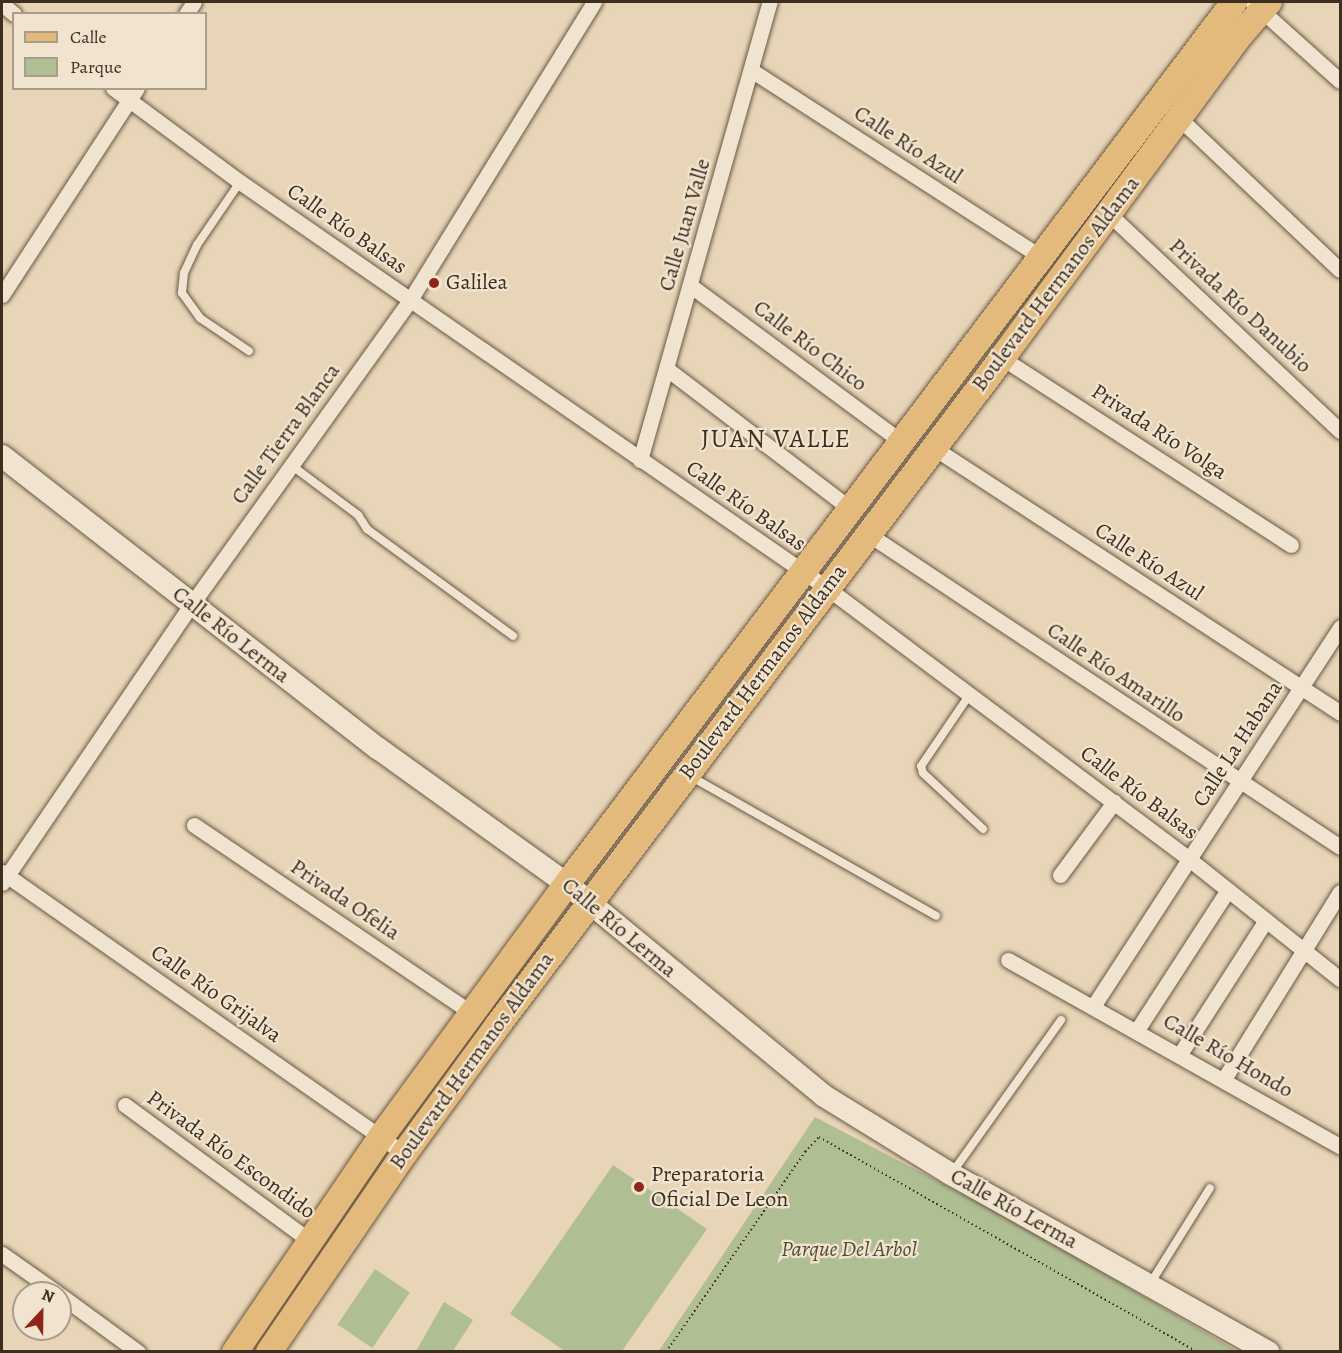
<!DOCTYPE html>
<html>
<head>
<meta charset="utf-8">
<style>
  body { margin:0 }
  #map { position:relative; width:1342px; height:1353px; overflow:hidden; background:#e8d5b7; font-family:Alegreya,serif }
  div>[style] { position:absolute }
  .green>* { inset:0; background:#b0be93; transform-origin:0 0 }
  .path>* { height:2px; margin-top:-1px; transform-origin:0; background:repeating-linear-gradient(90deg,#3d2f20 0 1.5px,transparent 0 4.5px) }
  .roads { filter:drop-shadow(0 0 2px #685846) drop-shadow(0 0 2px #685846) }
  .lane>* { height:8px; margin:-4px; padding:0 4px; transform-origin:4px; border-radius:4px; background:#f0e4d0 }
  .street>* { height:15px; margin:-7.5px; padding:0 7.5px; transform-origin:7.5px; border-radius:7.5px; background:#f0e4d0 }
  .secondary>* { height:22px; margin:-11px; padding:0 11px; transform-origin:11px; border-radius:11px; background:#f0e4d0 }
  .primary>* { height:26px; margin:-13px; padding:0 13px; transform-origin:13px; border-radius:13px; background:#e4ba7c }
  .dots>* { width:16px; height:16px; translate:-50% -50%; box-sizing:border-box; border:3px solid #f0e4d0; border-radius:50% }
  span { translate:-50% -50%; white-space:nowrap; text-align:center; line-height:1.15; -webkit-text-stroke:4.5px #f0e4d0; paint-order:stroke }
  .street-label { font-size:22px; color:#3d2f20 }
  .poi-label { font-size:22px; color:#3d2f20 }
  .left { translate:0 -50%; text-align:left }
  .park-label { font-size:22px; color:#544c37; font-style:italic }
  .quarter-label { font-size:26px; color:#3d2f20; letter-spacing:1.5px }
  .frame { position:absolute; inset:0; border:3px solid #3d2f20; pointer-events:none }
  .legend { position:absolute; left:12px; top:12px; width:195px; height:78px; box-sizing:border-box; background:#f0e4d0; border:2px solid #a89c8a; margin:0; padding:8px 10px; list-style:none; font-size:18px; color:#3d2f20 }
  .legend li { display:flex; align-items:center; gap:12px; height:30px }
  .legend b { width:30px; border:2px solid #a89c8a }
  .north { position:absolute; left:12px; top:1281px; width:60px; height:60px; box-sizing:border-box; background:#f0e4d0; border:2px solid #a89c8a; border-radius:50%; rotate:22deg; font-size:16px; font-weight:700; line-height:24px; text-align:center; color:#3d2f20 }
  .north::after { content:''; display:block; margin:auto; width:21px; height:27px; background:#8f2418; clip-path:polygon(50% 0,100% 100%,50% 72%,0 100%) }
</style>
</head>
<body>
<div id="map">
  <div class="green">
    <div style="clip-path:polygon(815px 1117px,1016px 1222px,1237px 1351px,658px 1352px)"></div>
    <div style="clip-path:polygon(613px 1165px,707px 1229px,622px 1351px,565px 1351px,510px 1314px)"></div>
    <div style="left:375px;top:1269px;width:42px;height:67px;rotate:34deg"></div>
    <div style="clip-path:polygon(444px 1302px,473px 1320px,453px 1351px,416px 1351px)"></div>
  </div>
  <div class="path">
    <div style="left:666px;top:1352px;width:244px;rotate:-55.2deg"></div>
    <div style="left:805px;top:1152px;width:21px;rotate:-47deg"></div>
    <div style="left:819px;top:1137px;width:436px;rotate:29.6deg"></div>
  </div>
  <div class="roads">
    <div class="lane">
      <div style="left:240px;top:182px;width:76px;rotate:124.3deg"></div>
      <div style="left:197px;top:245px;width:31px;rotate:115deg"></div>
      <div style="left:184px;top:273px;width:20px;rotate:96deg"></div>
      <div style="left:182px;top:293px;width:31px;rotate:54deg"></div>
      <div style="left:200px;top:318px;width:59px;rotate:34deg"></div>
      <div style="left:291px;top:465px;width:84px;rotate:36.7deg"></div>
      <div style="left:358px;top:515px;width:17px;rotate:57deg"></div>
      <div style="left:367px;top:529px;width:181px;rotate:36.2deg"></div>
      <div style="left:970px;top:694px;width:87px;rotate:124.2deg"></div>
      <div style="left:921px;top:766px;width:7px;rotate:74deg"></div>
      <div style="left:923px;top:773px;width:82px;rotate:43deg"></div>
      <div style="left:690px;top:776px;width:283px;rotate:29.6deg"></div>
      <div style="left:952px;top:1173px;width:188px;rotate:-54.5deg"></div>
      <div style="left:1150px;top:1284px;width:113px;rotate:-58deg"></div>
    </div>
    <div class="street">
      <div style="left:1252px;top:2px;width:118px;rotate:41.9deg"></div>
      <div style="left:2px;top:4px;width:16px;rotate:40deg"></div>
      <div style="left:186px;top:14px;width:14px;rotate:-56deg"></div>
      <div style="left:751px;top:70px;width:345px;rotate:32.8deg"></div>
      <div style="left:113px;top:88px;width:158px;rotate:36.5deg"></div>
      <div style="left:240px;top:182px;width:714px;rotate:34.67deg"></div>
      <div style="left:827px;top:588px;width:452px;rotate:36.8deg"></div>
      <div style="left:1189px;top:859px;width:193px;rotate:38.5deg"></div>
      <div style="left:1179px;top:118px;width:221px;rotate:43.4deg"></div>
      <div style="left:1109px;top:214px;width:317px;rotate:43.2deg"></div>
      <div style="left:691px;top:286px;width:262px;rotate:36.5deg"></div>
      <div style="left:2px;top:295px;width:247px;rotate:-56.9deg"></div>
      <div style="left:1002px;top:358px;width:344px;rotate:32.9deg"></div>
      <div style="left:667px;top:369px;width:233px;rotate:37.3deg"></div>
      <div style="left:934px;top:448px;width:485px;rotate:33.1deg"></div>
      <div style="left:640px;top:460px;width:476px;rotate:-74.2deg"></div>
      <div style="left:868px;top:534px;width:566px;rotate:33.55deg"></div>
      <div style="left:194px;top:825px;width:336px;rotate:34.1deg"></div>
      <div style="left:2px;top:872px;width:491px;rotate:35deg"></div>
      <div style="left:1060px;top:875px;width:91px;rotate:-53.5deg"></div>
      <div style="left:2px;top:883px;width:336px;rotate:-55.8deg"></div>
      <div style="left:191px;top:605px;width:375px;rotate:-54.3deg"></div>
      <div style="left:410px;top:300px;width:350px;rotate:-58.3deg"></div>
      <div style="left:1008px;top:960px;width:381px;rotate:29.3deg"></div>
      <div style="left:1094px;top:1005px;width:451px;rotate:-56.9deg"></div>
      <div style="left:1137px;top:1030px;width:167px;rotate:-57deg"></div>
      <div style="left:1180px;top:1054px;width:159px;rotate:-57.3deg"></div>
      <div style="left:1224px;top:1079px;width:220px;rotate:-58.2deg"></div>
      <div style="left:125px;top:1105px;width:230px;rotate:36.3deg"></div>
      <div style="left:2px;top:1254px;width:67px;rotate:35.3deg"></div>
      <div style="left:60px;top:1295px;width:97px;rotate:36.2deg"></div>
    </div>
    <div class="secondary">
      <div style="left:2px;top:456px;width:477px;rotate:37.9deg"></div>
      <div style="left:379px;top:749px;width:231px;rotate:35.7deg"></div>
      <div style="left:567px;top:884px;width:333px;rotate:39.5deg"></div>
      <div style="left:824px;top:1096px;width:149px;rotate:31.6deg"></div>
      <div style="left:951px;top:1174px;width:364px;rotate:29.3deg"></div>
    </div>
    <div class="primary">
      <div style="left:235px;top:1352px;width:260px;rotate:-55.8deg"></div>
      <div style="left:381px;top:1137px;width:314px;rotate:-53.7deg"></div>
      <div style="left:567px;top:884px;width:1106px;rotate:-52.9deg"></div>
      <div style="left:269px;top:1352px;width:240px;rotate:-55.7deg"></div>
      <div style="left:404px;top:1154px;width:160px;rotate:-53.9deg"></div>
      <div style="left:498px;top:1025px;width:836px;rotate:-52.92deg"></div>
      <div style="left:1002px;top:358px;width:404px;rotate:-53.6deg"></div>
      <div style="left:1242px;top:33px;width:41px;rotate:-48.9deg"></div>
    </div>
  </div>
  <div class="dots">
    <div style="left:434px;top:283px;background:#8f2418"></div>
    <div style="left:639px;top:1187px;background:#8f2418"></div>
  </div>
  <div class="street-label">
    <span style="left:908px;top:145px;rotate:33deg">Calle Río Azul</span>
    <span style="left:685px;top:225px;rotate:-74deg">Calle Juan Valle</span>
    <span style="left:347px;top:229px;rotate:35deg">Calle Río Balsas</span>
    <span style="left:1056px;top:284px;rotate:-53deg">Boulevard Hermanos Aldama</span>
    <span style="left:1240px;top:306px;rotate:43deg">Privada Río Danubio</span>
    <span style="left:810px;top:346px;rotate:37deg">Calle Río Chico</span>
    <span style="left:1159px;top:432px;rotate:33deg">Privada Río Volga</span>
    <span style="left:286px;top:434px;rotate:-54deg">Calle Tierra Blanca</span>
    <span style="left:746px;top:506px;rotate:35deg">Calle Río Balsas</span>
    <span style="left:1149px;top:562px;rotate:33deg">Calle Río Azul</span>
    <span style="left:231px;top:635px;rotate:38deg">Calle Río Lerma</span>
    <span style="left:763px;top:672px;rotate:-53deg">Boulevard Hermanos Aldama</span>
    <span style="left:1116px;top:673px;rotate:34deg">Calle Río Amarillo</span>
    <span style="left:1238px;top:744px;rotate:-57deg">Calle La Habana</span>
    <span style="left:1139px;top:793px;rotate:37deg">Calle Río Balsas</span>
    <span style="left:345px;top:900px;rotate:34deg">Privada Ofelia</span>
    <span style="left:619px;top:928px;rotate:40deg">Calle Río Lerma</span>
    <span style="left:216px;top:994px;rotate:35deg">Calle Río Grijalva</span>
    <span style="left:1228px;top:1056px;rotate:30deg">Calle Río Hondo</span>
    <span style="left:472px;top:1061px;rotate:-54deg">Boulevard Hermanos Aldama</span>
    <span style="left:231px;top:1155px;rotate:36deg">Privada Río Escondido</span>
    <span style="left:1014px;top:1209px;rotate:29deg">Calle Río Lerma</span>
  </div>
  <div class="poi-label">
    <span class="left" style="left:446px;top:283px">Galilea</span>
    <span class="left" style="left:651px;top:1187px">Preparatoria<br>Oficial De Leon</span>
  </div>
  <div class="park-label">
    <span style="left:849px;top:1250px">Parque Del Arbol</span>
  </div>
  <div class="quarter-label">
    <span style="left:776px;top:439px">JUAN VALLE</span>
  </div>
  <div class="frame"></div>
  <ul class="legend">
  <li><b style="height:8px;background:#e4ba7c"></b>Calle</li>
  <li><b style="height:16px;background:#b0be93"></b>Parque</li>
  </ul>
  <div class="north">N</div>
</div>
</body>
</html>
